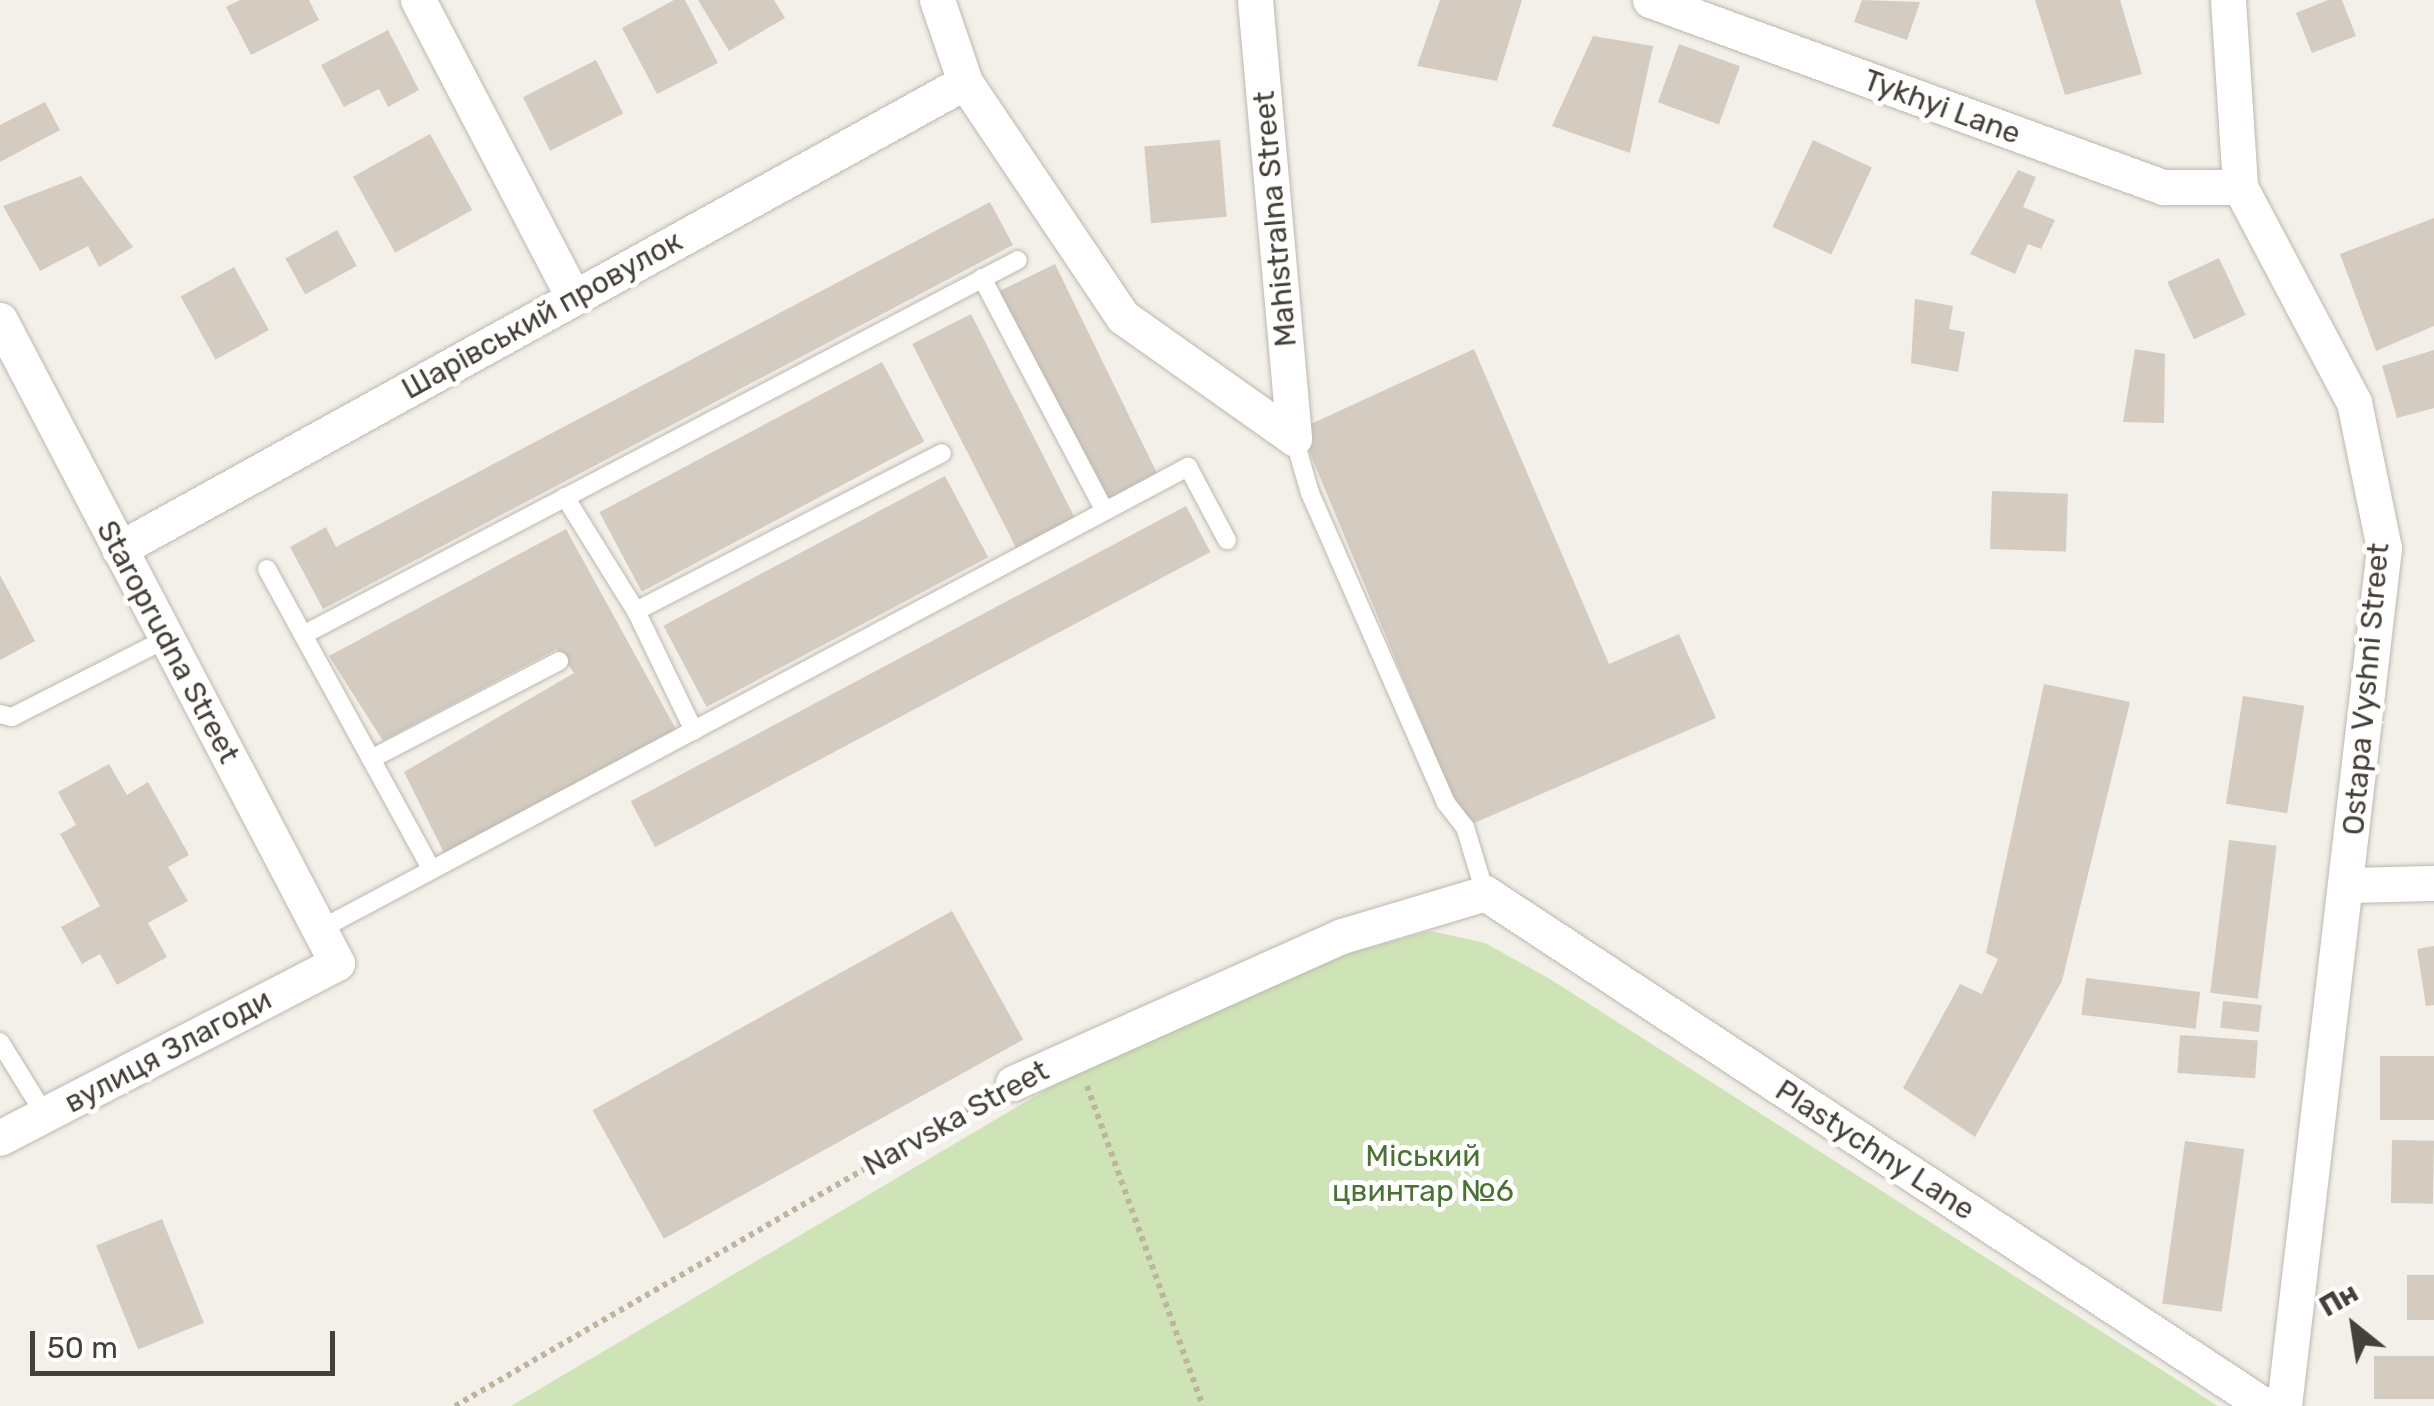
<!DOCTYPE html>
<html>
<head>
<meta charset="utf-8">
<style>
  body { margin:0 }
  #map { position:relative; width:2434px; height:1406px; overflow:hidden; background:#f3f0e9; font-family:Rubik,sans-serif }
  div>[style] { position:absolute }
  .green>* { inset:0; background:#cee3b6 }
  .building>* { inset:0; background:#d4ccc0; transform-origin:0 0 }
  .path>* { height:6px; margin-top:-3px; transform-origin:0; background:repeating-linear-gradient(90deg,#beb49f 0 5px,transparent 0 10px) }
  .roads { filter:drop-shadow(0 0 2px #beb8ad) drop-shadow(0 0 2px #beb8ad) }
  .service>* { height:18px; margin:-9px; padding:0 9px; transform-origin:9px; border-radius:9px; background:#fff }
  .minor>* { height:35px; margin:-17.5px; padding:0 17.5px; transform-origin:17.5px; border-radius:17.5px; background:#fff }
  span { translate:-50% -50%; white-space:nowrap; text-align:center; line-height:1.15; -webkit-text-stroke:10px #fff; paint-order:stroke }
  .street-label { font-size:30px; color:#464138 }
  .park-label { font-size:30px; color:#497330 }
  .north { position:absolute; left:2304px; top:1276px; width:100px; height:100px; -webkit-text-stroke:8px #fff; paint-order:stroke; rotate:330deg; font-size:28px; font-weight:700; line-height:40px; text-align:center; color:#464138 }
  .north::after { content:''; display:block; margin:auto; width:35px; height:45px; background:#464138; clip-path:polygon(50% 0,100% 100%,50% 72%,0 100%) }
  .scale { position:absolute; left:30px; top:1331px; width:305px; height:45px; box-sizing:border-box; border:5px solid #464138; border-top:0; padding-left:12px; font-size:30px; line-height:35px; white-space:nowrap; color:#464138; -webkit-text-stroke:8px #fff; paint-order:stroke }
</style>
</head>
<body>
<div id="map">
  <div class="green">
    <div style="clip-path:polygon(1430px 931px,1485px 943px,1550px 979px,2218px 1406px,511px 1406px,1088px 1065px,1350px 953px)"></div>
  </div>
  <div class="building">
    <div style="clip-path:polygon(240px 0,309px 0,319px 20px,251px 55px,226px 7px)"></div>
    <div style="clip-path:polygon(674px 0,685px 0,718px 63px,657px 94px,622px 28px)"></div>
    <div style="clip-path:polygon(698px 0,774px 0,785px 18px,729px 51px)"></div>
    <div style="clip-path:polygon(1440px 0,1522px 0,1497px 81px,1417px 66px)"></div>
    <div style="clip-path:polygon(1862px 0,1920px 2px,1907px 40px,1854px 22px)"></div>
    <div style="clip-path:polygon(2035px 0,2120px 0,2142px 74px,2065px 95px)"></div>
    <div style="clip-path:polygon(2328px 0,2342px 0,2356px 36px,2312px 53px,2296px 13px)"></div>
    <div style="clip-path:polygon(388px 30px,419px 90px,388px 107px,379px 89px,344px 107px,321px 65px)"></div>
    <div style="clip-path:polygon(1593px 36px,1653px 46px,1630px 153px,1552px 126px)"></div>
    <div style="left:1679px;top:44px;width:65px;height:62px;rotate:20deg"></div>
    <div style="left:596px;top:60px;width:60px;height:82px;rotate:63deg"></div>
    <div style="clip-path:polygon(45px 102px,60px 130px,0 162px,0 125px)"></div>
    <div style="left:430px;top:134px;width:87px;height:88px;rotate:61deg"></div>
    <div style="left:1220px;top:140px;width:77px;height:76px;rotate:85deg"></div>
    <div style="left:1813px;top:140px;width:65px;height:96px;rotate:25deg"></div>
    <div style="clip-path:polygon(2018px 170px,2036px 177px,2023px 207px,2055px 220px,2041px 249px,2028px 244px,2015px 274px,1970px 254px)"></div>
    <div style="clip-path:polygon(81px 176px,133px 247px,99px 267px,88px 246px,40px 271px,3px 206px)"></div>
    <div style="clip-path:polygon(990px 202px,1013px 245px,323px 609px,290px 547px,326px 527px,336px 547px)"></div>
    <div style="clip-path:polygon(2434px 218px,2434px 326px,2376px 351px,2340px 254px)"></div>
    <div style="left:337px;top:230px;width:41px;height:59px;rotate:61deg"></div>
    <div style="left:2219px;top:258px;width:63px;height:57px;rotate:65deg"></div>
    <div style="left:1055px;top:264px;width:243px;height:65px;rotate:64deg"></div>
    <div style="left:234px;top:267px;width:72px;height:61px;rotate:61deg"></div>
    <div style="clip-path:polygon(1915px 299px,1953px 306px,1949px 329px,1965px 332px,1958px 372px,1911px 363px)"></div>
    <div style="left:971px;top:314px;width:237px;height:66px;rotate:63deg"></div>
    <div style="clip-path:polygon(1474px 349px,1609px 664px,1679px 634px,1716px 718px,1465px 827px,1300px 429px)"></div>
    <div style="clip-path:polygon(2135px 349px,2165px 354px,2164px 423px,2123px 422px)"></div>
    <div style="clip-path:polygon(2434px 350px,2434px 408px,2397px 418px,2382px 366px)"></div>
    <div style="left:882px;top:362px;width:90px;height:320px;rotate:62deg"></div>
    <div style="left:945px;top:476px;width:92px;height:319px;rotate:62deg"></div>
    <div style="left:1992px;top:491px;width:76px;height:58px;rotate:2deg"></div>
    <div style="left:1186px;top:506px;width:52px;height:629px;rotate:62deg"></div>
    <div style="clip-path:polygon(566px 529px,678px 733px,446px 857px,404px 772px,574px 673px,557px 649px,383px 741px,329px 656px)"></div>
    <div style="clip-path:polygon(0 575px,35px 641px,0 660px)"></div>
    <div style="clip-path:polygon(2044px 684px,2130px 702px,2062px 981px,1975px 1137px,1903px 1088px,1960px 984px,1982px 994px,1998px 959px,1986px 953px)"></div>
    <div style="left:2243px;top:696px;width:62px;height:109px;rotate:9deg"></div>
    <div style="clip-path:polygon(109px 764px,127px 795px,148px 782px,189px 855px,168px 867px,188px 901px,148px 923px,167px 957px,117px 985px,100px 954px,82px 964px,61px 927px,100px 906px,60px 834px,76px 825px,58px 792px)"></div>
    <div style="left:2229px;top:840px;width:48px;height:154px;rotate:7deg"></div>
    <div style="left:952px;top:911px;width:147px;height:411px;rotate:61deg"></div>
    <div style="clip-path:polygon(2434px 946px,2434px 1005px,2426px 1006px,2417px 949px)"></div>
    <div style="left:2086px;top:978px;width:115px;height:37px;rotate:7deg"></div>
    <div style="left:2223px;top:1001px;width:39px;height:27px;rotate:6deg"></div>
    <div style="left:2180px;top:1035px;width:78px;height:38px;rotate:4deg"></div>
    <div style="left:2434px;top:1056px;width:64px;height:54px;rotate:90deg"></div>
    <div style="left:2392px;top:1140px;width:42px;height:63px;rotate:1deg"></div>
    <div style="left:2185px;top:1141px;width:60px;height:164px;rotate:8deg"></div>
    <div style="left:162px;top:1219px;width:112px;height:71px;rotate:68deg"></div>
    <div style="left:2434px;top:1275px;width:45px;height:27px;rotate:90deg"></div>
    <div style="left:2434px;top:1356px;width:43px;height:60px;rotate:90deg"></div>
  </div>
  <div class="path">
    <div style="left:1087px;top:1086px;width:340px;rotate:70.1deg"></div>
    <div style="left:455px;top:1406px;width:609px;rotate:-30.06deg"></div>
  </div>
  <div class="roads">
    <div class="service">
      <div style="left:982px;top:278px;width:263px;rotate:62.2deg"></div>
      <div style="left:1294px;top:438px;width:57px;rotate:73.8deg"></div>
      <div style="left:1310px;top:493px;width:339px;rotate:66.3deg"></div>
      <div style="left:1446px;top:803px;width:31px;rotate:52deg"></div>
      <div style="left:1465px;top:827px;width:69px;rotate:73.1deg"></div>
      <div style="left:565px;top:497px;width:134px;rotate:58.1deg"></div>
      <div style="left:636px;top:611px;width:133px;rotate:64.2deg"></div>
      <div style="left:267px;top:569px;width:343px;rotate:61.3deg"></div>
      <div style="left:636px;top:611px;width:344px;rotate:-27.3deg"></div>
      <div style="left:303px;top:635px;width:807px;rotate:-27.68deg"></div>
      <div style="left:0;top:714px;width:12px;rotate:14deg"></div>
      <div style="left:12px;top:717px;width:173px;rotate:-26.9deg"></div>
      <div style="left:371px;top:759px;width:212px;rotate:-27.5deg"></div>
      <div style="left:319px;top:930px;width:985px;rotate:-28.05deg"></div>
      <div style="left:1188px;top:467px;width:83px;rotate:61.9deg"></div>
      <div style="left:0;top:1042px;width:86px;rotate:58.3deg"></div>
    </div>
    <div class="minor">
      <div style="left:418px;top:0;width:336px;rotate:62.4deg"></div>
      <div style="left:937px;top:0;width:87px;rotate:71.1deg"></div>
      <div style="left:965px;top:82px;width:283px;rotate:56.1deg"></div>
      <div style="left:1123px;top:317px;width:209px;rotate:35.3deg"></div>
      <div style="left:1255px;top:0;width:440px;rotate:84.9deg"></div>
      <div style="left:1650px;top:0;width:546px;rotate:20.03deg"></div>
      <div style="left:2163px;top:187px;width:77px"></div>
      <div style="left:2228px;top:0;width:187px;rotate:86.3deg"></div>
      <div style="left:2240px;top:187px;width:243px;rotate:62.1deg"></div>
      <div style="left:2354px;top:402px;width:149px;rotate:78.4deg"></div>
      <div style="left:2384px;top:548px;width:864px;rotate:96.65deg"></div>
      <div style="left:0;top:320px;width:726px;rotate:62.34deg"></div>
      <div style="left:337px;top:963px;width:380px;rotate:152.6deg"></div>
      <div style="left:119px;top:549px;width:966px;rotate:-28.9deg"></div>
      <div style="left:2346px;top:885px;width:88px;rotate:-1.3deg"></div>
      <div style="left:1013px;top:1083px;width:360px;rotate:-24.1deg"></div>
      <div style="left:1342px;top:936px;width:149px;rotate:-16.7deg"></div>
      <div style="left:1485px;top:893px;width:934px;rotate:33.33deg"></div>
    </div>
  </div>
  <div class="street-label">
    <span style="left:1942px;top:107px;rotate:20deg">Tykhyi Lane</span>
    <span style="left:1275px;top:219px;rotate:-95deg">Mahistralna Street</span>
    <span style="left:542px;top:315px;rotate:-29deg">Шарівський провулок</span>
    <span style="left:168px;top:642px;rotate:62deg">Staroprudna Street</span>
    <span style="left:2366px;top:689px;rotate:-85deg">Ostapa Vyshni Street</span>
    <span style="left:168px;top:1051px;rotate:-28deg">вулиця Злагоди</span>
    <span style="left:956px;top:1118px;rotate:-29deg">Narvska Street</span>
    <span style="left:1875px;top:1150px;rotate:33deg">Plastychny Lane</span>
  </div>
  <div class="park-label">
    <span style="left:1423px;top:1173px">Міський<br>цвинтар №6</span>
  </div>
  <div class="north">Пн</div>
  <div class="scale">50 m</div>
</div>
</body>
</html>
